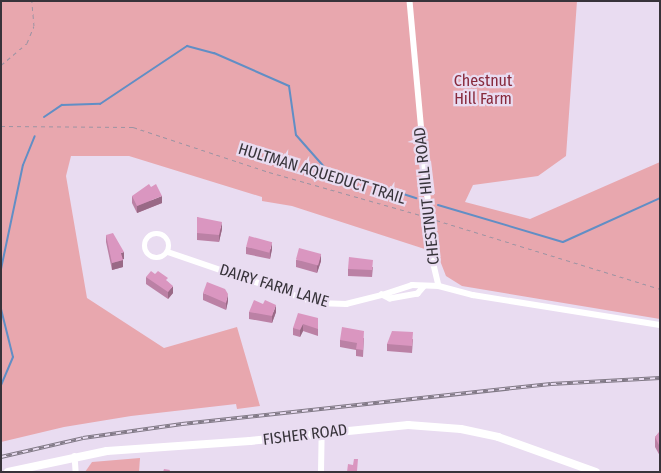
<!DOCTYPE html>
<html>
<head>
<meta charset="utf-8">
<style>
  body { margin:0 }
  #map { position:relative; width:661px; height:473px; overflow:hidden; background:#e9dcf1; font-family:"Fira Sans Condensed",sans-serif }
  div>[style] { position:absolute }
  .green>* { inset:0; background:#e8a7ae }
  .stream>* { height:2px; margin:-1px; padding:0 1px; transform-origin:1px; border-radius:1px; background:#618ec5 }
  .path>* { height:1px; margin-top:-0.5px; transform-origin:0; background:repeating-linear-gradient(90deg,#9c93a2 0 4px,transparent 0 8px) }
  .street>* { height:5.5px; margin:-2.75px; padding:0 2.75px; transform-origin:2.75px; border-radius:2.75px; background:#fff }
  .street>.ring { margin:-2.75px; padding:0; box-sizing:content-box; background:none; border:5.5px solid #fff; border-radius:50% }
  .secondary>* { height:8px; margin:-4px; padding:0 4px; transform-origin:4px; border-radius:4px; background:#fff }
  .rail>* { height:4px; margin-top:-2px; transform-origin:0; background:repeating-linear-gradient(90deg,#e9dcf1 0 5.5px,#817986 0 11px); box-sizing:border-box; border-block:1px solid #817986 }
  .wall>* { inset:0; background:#bb81a5 }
  .shaded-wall>* { inset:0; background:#996986 }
  .building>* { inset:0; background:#da96c0; transform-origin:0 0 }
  span { translate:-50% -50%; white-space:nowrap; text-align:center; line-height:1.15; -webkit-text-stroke:4.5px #e9dcf1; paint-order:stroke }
  .park-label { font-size:16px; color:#872a3d }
  .street-label { font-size:16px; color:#37333a }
  .frame { position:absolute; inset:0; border:2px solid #37333a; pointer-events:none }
</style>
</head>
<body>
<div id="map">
  <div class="green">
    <div style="clip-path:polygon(evenodd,1px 1px,577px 1px,566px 156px,538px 176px,473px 185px,465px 202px,530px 219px,660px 162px,660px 319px,462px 286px,446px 276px,437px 253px,292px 206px,262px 201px,262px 197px,129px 156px,71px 156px,66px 176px,87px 298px,164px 348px,237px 327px,260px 406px,237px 409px,236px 404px,131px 416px,64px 427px,1px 442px,1px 1px,418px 158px,431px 161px,435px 194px,423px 191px,418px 158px)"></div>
    <div style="clip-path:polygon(140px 458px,139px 472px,85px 472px,92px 462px)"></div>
  </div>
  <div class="stream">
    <div style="left:44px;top:117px;width:22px;rotate:-34deg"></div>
    <div style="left:62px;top:105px;width:38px;rotate:-2deg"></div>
    <div style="left:100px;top:104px;width:105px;rotate:-33.7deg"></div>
    <div style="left:187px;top:46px;width:28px;rotate:15deg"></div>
    <div style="left:214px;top:53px;width:82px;rotate:23.7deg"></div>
    <div style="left:289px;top:86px;width:49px;rotate:81.9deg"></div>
    <div style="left:296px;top:135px;width:45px;rotate:48.6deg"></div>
    <div style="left:326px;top:169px;width:95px;rotate:17.9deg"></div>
    <div style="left:438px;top:205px;width:130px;rotate:16.5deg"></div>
    <div style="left:563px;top:242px;width:107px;rotate:-24.4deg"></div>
    <div style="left:1px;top:269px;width:106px;rotate:-78.1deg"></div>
    <div style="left:23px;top:165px;width:31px;rotate:-68deg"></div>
    <div style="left:1px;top:309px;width:49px;rotate:76deg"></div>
    <div style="left:13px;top:357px;width:30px;rotate:113deg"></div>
  </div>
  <div class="path">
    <div style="left:1px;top:65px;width:34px;rotate:-40deg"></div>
    <div style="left:27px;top:43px;width:18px;rotate:-68deg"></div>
    <div style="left:34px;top:26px;width:25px;rotate:-95deg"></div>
    <div style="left:1px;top:126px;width:132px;rotate:0.4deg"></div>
    <div style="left:133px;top:127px;width:143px;rotate:18.3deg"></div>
    <div style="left:269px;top:172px;width:160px;rotate:15.9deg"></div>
    <div style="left:436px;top:220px;width:234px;rotate:17.1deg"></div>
  </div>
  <div class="street">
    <div style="left:410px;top:1px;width:197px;rotate:84.8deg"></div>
    <div style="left:428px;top:197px;width:47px;rotate:88.8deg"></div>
    <div style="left:429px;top:244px;width:43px;rotate:76.6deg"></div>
    <div class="ring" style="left:145px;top:234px;width:18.5px;height:18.5px"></div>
    <div style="left:168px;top:252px;width:157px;rotate:18.9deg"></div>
    <div style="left:317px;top:303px;width:29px;rotate:2deg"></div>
    <div style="left:346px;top:304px;width:37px;rotate:-14deg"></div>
    <div style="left:424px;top:287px;width:9px;rotate:131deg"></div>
    <div style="left:418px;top:294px;width:28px;rotate:170deg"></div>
    <div style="left:390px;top:299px;width:9px;rotate:-153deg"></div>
    <div style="left:382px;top:295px;width:32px;rotate:-18deg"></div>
    <div style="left:412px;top:285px;width:27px;rotate:2deg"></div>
    <div style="left:439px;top:286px;width:35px;rotate:15deg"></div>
    <div style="left:473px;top:295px;width:189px;rotate:9.1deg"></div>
    <div style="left:75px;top:456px;width:16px;rotate:86deg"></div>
    <div style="left:321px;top:472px;width:39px;rotate:-89deg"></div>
  </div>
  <div class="secondary">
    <div style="left:8px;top:472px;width:101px;rotate:-12deg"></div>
    <div style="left:107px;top:451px;width:143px;rotate:-4deg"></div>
    <div style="left:250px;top:441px;width:159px;rotate:-5.8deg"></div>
    <div style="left:408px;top:425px;width:53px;rotate:4.3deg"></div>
    <div style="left:461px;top:429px;width:38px;rotate:12deg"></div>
    <div style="left:498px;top:437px;width:104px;rotate:19.7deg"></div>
  </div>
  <div class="rail">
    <div style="left:1px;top:457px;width:84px;rotate:-13deg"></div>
    <div style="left:83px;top:438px;width:100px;rotate:-8deg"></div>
    <div style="left:182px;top:424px;width:371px;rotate:-6.2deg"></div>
    <div style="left:551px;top:384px;width:109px;rotate:-3.2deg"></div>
  </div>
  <div class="wall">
    <div style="clip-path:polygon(132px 196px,162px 203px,137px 213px,132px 203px)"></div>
    <div style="clip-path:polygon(197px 217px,222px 229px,219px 242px,197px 240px)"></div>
    <div style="clip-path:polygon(106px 235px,124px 259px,123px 259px,123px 267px,112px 270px,106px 242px)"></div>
    <div style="clip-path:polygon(246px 247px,272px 249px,270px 259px,246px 254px)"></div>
    <div style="clip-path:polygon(296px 260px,321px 261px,317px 273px,296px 267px)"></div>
    <div style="clip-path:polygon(373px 267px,372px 277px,348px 276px,348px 269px)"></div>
    <div style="clip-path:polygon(146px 277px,168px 282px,173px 293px,168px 299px,146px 284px)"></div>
    <div style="clip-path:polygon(203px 293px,228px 301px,226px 310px,203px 300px)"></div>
    <div style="clip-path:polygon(249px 312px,276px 312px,272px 323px,249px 319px)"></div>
    <div style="clip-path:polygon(318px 318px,318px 336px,303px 331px,300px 337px,293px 335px,293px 328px)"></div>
    <div style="clip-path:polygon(364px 338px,363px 357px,356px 356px,356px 350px,340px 347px,340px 340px)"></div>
    <div style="clip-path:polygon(413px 339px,412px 353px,387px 351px,387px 344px)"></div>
    <div style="clip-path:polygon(660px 432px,660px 456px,655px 447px,655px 437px)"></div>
  </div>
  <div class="shaded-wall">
    <div style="clip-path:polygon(162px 196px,162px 203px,137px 213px,137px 206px)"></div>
    <div style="clip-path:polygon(222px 222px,222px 229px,219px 242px,219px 235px)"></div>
    <div style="clip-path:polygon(272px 242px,272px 249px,270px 259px,270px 252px)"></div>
    <div style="clip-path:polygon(124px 252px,124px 259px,121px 260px,121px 253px)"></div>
    <div style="clip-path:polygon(321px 254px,321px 261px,317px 273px,317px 266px)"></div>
    <div style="clip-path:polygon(123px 260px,123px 267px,112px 270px,112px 263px)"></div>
    <div style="clip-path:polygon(173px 286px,173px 293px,168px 299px,168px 292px)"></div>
    <div style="clip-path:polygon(228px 294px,228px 301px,226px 310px,226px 303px)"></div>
    <div style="clip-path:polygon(276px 305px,276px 312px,272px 323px,272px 316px)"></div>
    <div style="clip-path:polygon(303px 324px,303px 331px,300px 337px,300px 330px)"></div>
  </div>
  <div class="building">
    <div style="clip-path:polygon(149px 184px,151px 187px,156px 184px,162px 196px,137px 206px,132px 196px)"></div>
    <div style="clip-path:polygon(197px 217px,222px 222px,219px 235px,197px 233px)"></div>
    <div style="clip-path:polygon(113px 233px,124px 252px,121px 253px,123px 260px,112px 263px,106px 235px)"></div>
    <div style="left:249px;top:236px;width:24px;height:11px;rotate:15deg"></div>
    <div style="left:299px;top:248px;width:23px;height:12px;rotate:15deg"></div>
    <div style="clip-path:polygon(349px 257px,373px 260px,372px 270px,348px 269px)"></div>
    <div style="clip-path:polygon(151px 271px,155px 274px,158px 271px,168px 278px,166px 280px,173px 286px,168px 292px,146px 277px)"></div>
    <div style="clip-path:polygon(207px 282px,225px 289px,228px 294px,226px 303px,203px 293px)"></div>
    <div style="clip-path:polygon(254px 300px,263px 304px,265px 300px,276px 305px,272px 316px,249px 312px)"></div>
    <div style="clip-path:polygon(298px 313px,318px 318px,318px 329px,303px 324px,300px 330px,293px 328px)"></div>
    <div style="clip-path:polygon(342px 327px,364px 331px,363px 350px,356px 349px,357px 343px,340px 340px)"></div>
    <div style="clip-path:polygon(392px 331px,413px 332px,412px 346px,387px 344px)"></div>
    <div style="clip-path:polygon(659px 432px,660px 432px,660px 447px,655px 437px)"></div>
    <div style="clip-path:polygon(354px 459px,358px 459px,357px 471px,362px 472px,347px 472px,348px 464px,353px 465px)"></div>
    <div style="clip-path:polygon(164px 469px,170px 470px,169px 472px,163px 472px)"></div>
  </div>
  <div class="park-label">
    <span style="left:483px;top:90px">Chestnut<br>Hill Farm</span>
  </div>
  <div class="street-label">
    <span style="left:322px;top:174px;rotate:17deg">HULTMAN AQUEDUCT TRAIL</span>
    <span style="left:427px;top:196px;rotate:-96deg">CHESTNUT HILL ROAD</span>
    <span style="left:274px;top:286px;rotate:17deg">DAIRY FARM LANE</span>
    <span style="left:305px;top:435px;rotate:-7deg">FISHER ROAD</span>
  </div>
  <div class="frame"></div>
</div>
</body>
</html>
